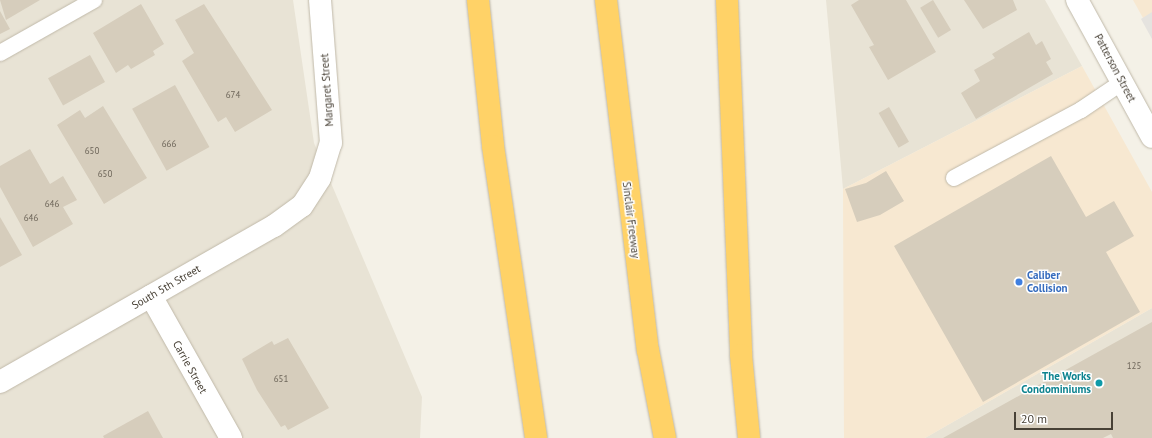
<!DOCTYPE html>
<html>
<head>
<meta charset="utf-8">
<style>
  body { margin:0 }
  #map { position:relative; width:1152px; height:438px; overflow:hidden; background:#f4f1e7; font-family:"PT Sans",sans-serif }
  div>[style] { position:absolute }
  .residential>* { inset:0; background:#e8e3d5 }
  .commercial>* { inset:0; background:#f7e8d1 }
  .parking>* { inset:0; background:#e5e3df }
  .building>* { inset:0; background:#d6cdbc; transform-origin:0 0 }
  .roads { filter:drop-shadow(0 0 1px #c0b9a9) drop-shadow(0 0 1px #c0b9a9) }
  .lane>* { height:16px; margin:-8px; padding:0 8px; transform-origin:8px; border-radius:8px; background:#fff }
  .street>* { height:22px; margin:-11px; padding:0 11px; transform-origin:11px; border-radius:11px; background:#fff }
  .highway>* { height:22px; margin:-11px; padding:0 11px; transform-origin:11px; border-radius:11px; background:#ffd267 }
  .dots>* { width:11px; height:11px; translate:-50% -50%; box-sizing:border-box; border:2px solid #fff; border-radius:50% }
  span { translate:-50% -50%; white-space:nowrap; text-align:center; line-height:1.15; -webkit-text-stroke:3px #fff; paint-order:stroke }
  .number-label { font-size:9px; color:#6c6458 }
  .number-label span { -webkit-text-stroke-width:0 }
  .street-label { font-size:11px; color:#484136 }
  .shop-label { font-size:11px; color:#366cbe; font-weight:700 }
  .left { translate:0 -50%; text-align:left }
  .culture-label { font-size:11px; color:#0d838f; font-weight:700 }
  .right { translate:-100% -50%; text-align:right }
  .scale { position:absolute; left:1014px; top:412px; width:99px; height:18px; box-sizing:border-box; border:2px solid #484136; border-top:0; padding-left:5px; font-size:12px; line-height:14px; white-space:nowrap; color:#484136; -webkit-text-stroke:3px #fff; paint-order:stroke }
</style>
</head>
<body>
<div id="map">
  <div class="residential">
    <div style="clip-path:polygon(0 0,293px 0,314px 143px,422px 397px,420px 438px,0 438px)"></div>
    <div style="clip-path:polygon(826px 0,1045px 0,1082px 66px,843px 189px)"></div>
    <div style="clip-path:polygon(1152px 308px,1152px 438px,925px 438px)"></div>
  </div>
  <div class="commercial">
    <div style="clip-path:polygon(1133px 0,1152px 0,1152px 34px)"></div>
    <div style="clip-path:polygon(1082px 66px,1152px 192px,1152px 308px,925px 438px,844px 438px,843px 189px)"></div>
  </div>
  <div class="parking">
    <div style="clip-path:polygon(1152px 12px,1152px 39px,1141px 19px)"></div>
  </div>
  <div class="building">
    <div style="clip-path:polygon(0 0,40px 0,6px 20px)"></div>
    <div style="clip-path:polygon(859px 0,906px 0,936px 52px,888px 80px,869px 47px,874px 45px,851px 5px)"></div>
    <div style="left:933px;top:0;width:35px;height:15px;rotate:59deg"></div>
    <div style="clip-path:polygon(964px 0,1013px 0,1017px 10px,983px 29px)"></div>
    <div style="clip-path:polygon(141px 4px,164px 44px,153px 51px,155px 55px,131px 69px,128px 65px,116px 73px,93px 33px)"></div>
    <div style="clip-path:polygon(204px 4px,272px 110px,235px 132px,226px 117px,218px 122px,182px 61px,194px 53px,175px 20px)"></div>
    <div style="clip-path:polygon(0 11px,10px 29px,0 34px)"></div>
    <div style="clip-path:polygon(1029px 32px,1036px 45px,1042px 41px,1051px 59px,1046px 62px,1053px 74px,976px 119px,961px 93px,980px 81px,974px 70px,995px 58px,992px 54px)"></div>
    <div style="left:90px;top:55px;width:31px;height:48px;rotate:61deg"></div>
    <div style="left:175px;top:85px;width:71px;height:49px;rotate:61deg"></div>
    <div style="clip-path:polygon(103px 106px,147px 178px,104px 204px,57px 125px,80px 110px,85px 118px)"></div>
    <div style="left:889px;top:107px;width:40px;height:12px;rotate:60deg"></div>
    <div style="clip-path:polygon(30px 149px,50px 184px,63px 176px,77px 200px,63px 207px,73px 224px,33px 247px,0 187px,0 166px)"></div>
    <div style="clip-path:polygon(1051px 156px,1086px 217px,1114px 201px,1134px 236px,1106px 252px,1140px 312px,983px 402px,894px 246px)"></div>
    <div style="clip-path:polygon(886px 171px,904px 201px,880px 215px,857px 222px,845px 189px,866px 183px)"></div>
    <div style="clip-path:polygon(0 217px,22px 255px,0 267px)"></div>
    <div style="clip-path:polygon(1152px 322px,1152px 438px,1113px 438px,1111px 434px,1103px 438px,943px 438px)"></div>
    <div style="clip-path:polygon(288px 338px,329px 408px,288px 430px,285px 425px,281px 427px,257px 390px,242px 359px,272px 341px,274px 345px)"></div>
    <div style="clip-path:polygon(148px 411px,163px 438px,104px 438px,103px 436px)"></div>
  </div>
  <div class="roads">
    <div class="lane">
      <div style="left:0;top:53px;width:108px;rotate:-29.4deg"></div>
      <div style="left:954px;top:178px;width:144px;rotate:-28.2deg"></div>
      <div style="left:1081px;top:110px;width:52px;rotate:-34deg"></div>
    </div>
    <div class="street">
      <div style="left:1077px;top:0;width:156px;rotate:61.3deg"></div>
      <div style="left:151px;top:296px;width:163px;rotate:60.6deg"></div>
      <div style="left:0;top:382px;width:315px;rotate:-29.7deg"></div>
      <div style="left:274px;top:226px;width:34px;rotate:-36deg"></div>
      <div style="left:302px;top:206px;width:33px;rotate:-57deg"></div>
      <div style="left:320px;top:178px;width:37px;rotate:-73deg"></div>
      <div style="left:331px;top:143px;width:143px;rotate:-94.4deg"></div>
    </div>
    <div class="highway">
      <div style="left:478px;top:0;width:147px;rotate:84.1deg"></div>
      <div style="left:493px;top:146px;width:295px;rotate:81.6deg"></div>
      <div style="left:606px;top:0;width:353px;rotate:83.2deg"></div>
      <div style="left:648px;top:350px;width:90px;rotate:79.1deg"></div>
      <div style="left:727px;top:0;width:355px;rotate:87.7deg"></div>
      <div style="left:741px;top:355px;width:83px;rotate:84.5deg"></div>
    </div>
  </div>
  <div class="dots">
    <div style="left:1019px;top:282px;background:#3f7fe0"></div>
    <div style="left:1099px;top:383px;background:#0f9aa8"></div>
  </div>
  <div class="number-label">
    <span style="left:233px;top:95px">674</span>
    <span style="left:169px;top:144px">666</span>
    <span style="left:92px;top:151px">650</span>
    <span style="left:105px;top:174px">650</span>
    <span style="left:52px;top:204px">646</span>
    <span style="left:31px;top:218px">646</span>
    <span style="left:1134px;top:366px">125</span>
    <span style="left:281px;top:379px">651</span>
  </div>
  <div class="street-label">
    <span style="left:1115px;top:68px;rotate:62deg">Patterson Street</span>
    <span style="left:327px;top:90px;rotate:-94deg">Margaret Street</span>
    <span style="left:631px;top:220px;rotate:83deg">Sinclair Freeway</span>
    <span style="left:166px;top:287px;rotate:-30deg">South 5th Street</span>
    <span style="left:190px;top:367px;rotate:61deg">Carrie Street</span>
  </div>
  <div class="shop-label">
    <span class="left" style="left:1027px;top:282px">Caliber<br>Collision</span>
  </div>
  <div class="culture-label">
    <span class="right" style="left:1091px;top:383px">The Works<br>Condominiums</span>
  </div>
  <div class="scale">20 m</div>
</div>
</body>
</html>
